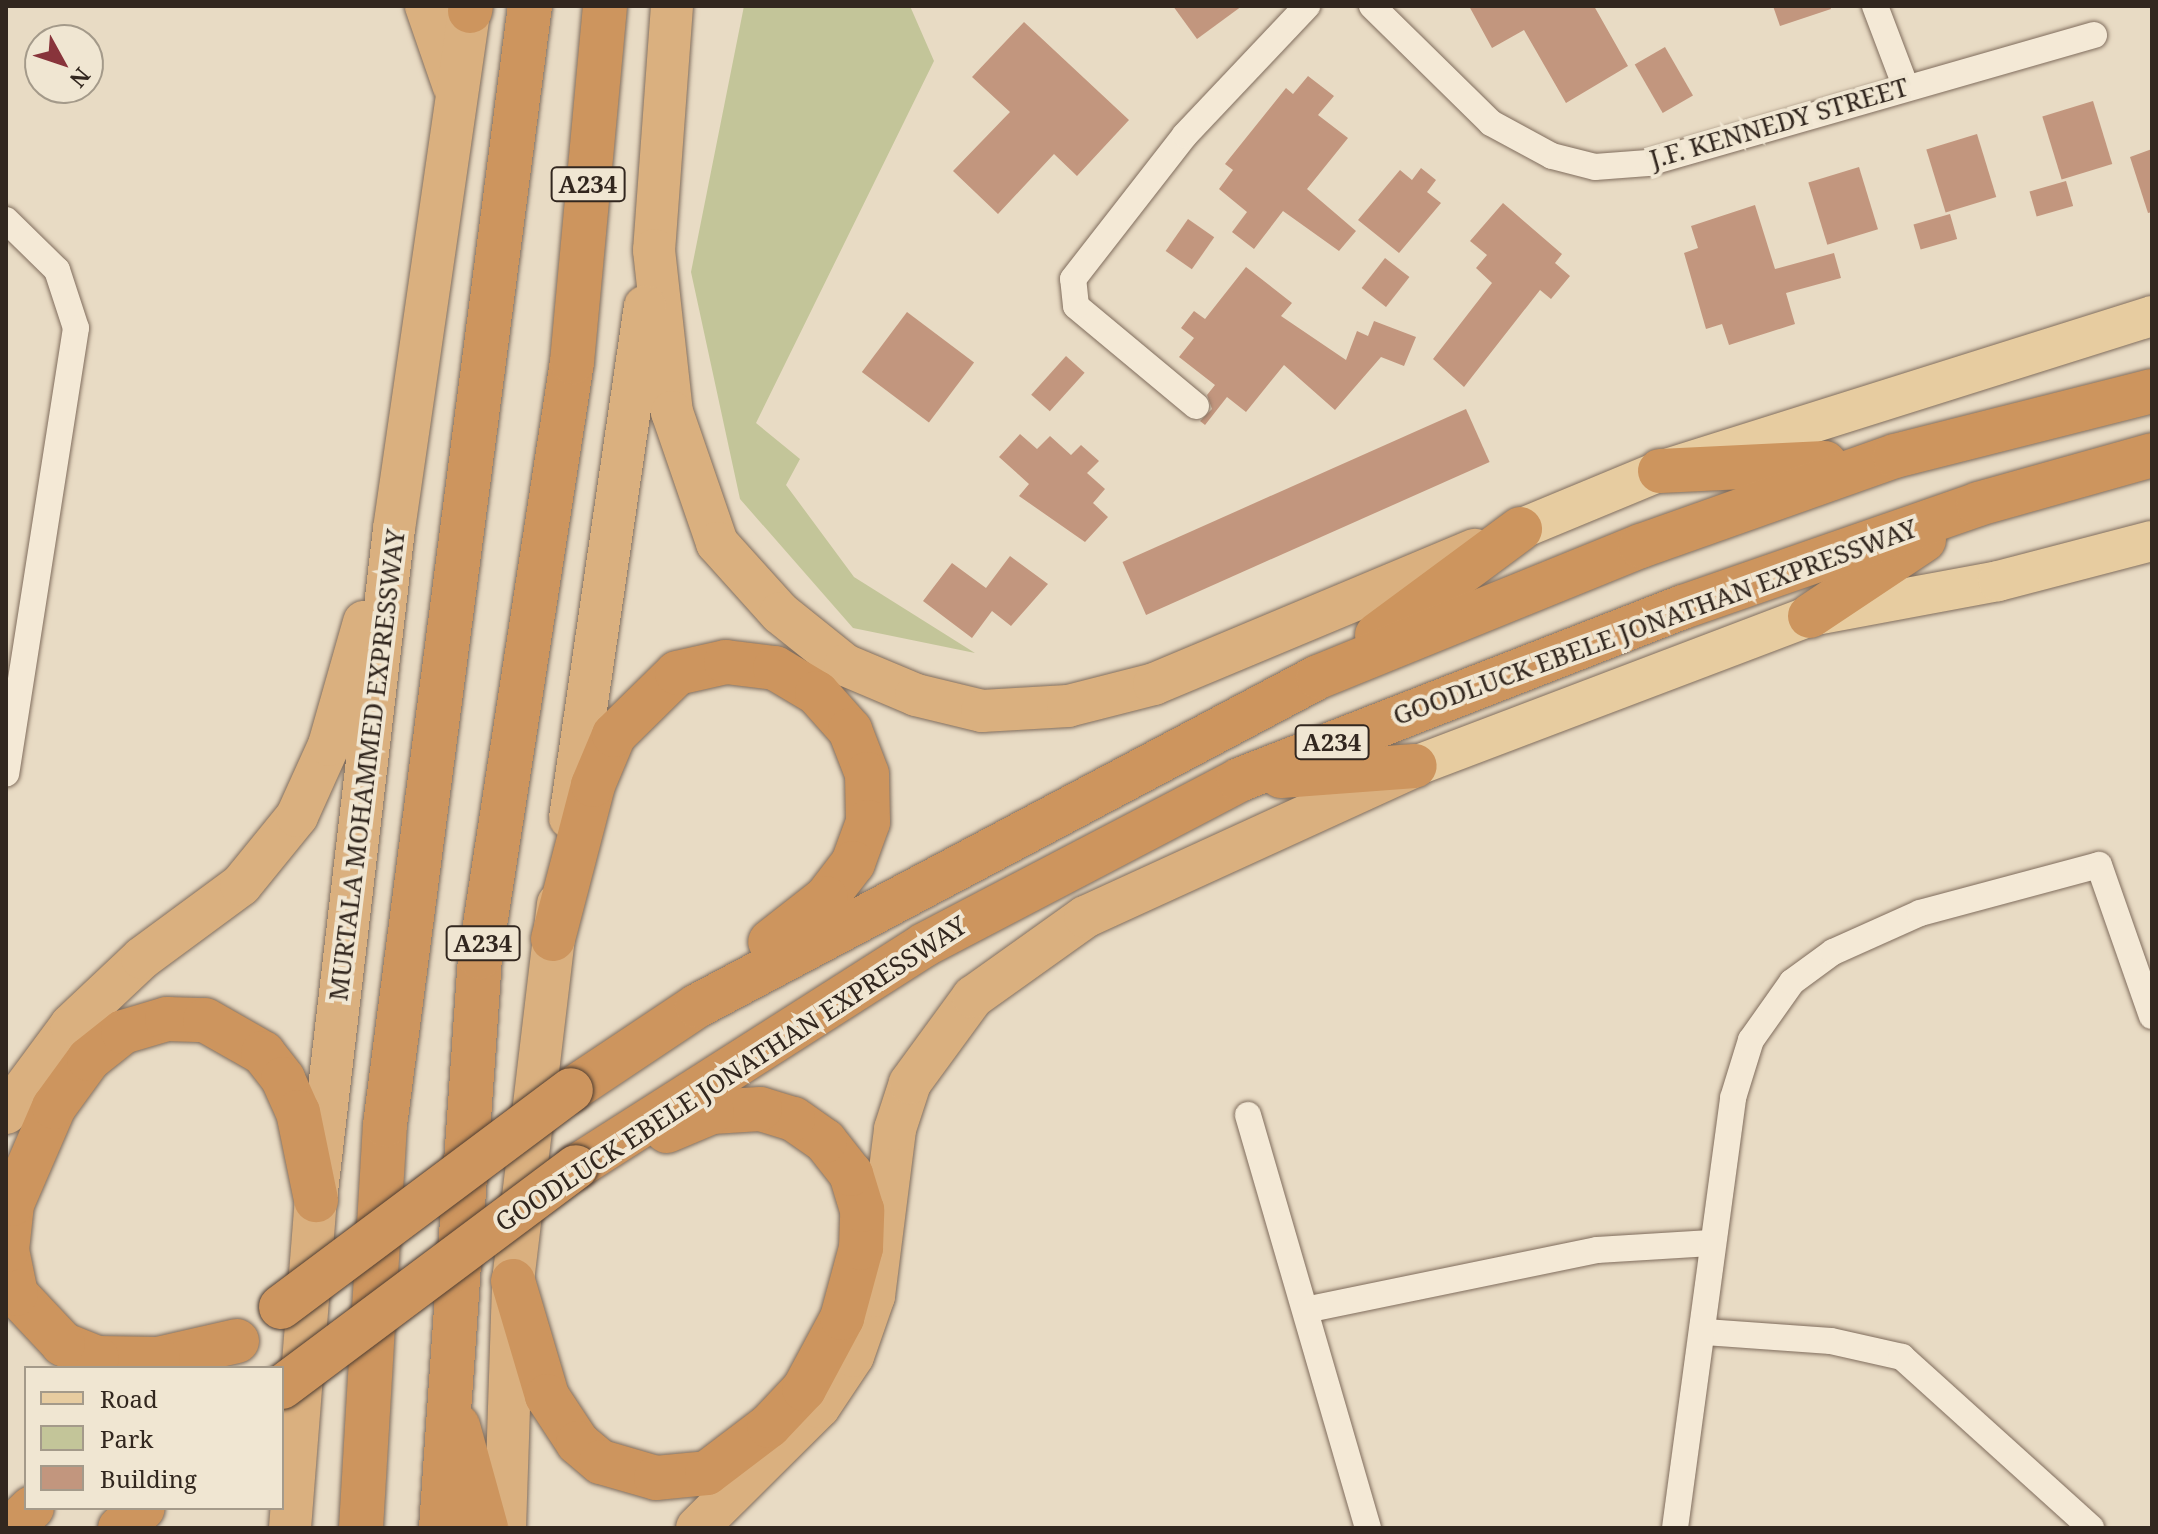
<!DOCTYPE html>
<html>
<head>
<meta charset="utf-8">
<style>
  body { margin:0 }
  #map { position:relative; width:2158px; height:1534px; overflow:hidden; background:#e8dbc4; font-family:"Noto Serif",serif }
  div>[style] { position:absolute }
  .green>* { inset:0; background:#c3c599 }
  .building>* { inset:0; background:#c2967e; transform-origin:0 0 }
  .roads { filter:drop-shadow(0 0 2px #806d5d) drop-shadow(0 0 2px #806d5d) }
  .minor>* { height:26px; margin:-13px; padding:0 13px; transform-origin:13px; border-radius:13px; background:#f4e9d6 }
  .primary>* { height:40px; margin:-20px; padding:0 20px; transform-origin:20px; border-radius:20px; background:#e7cca0 }
  .trunk>* { height:42px; margin:-21px; padding:0 21px; transform-origin:21px; border-radius:21px; background:#dab07f }
  .motorway>* { height:44px; margin:-22px; padding:0 22px; transform-origin:22px; border-radius:22px; background:#cd955e }
  .bridges { filter:drop-shadow(0 0 2px #4e3c30) drop-shadow(0 0 2px #4e3c30) }
  .motorway-bridge>* { height:44px; margin:-22px; padding:0 22px; transform-origin:22px; border-radius:22px; background:#cd955e }
  span { translate:-50% -50%; white-space:nowrap; text-align:center; line-height:1.15; -webkit-text-stroke:8px #f0e6d2; paint-order:stroke }
  .shield-label span { padding:2px 6px; background:#f0e6d2; border:2px solid; border-radius:6px; -webkit-text-stroke-width:0 }
  .shield-label { font-size:24px; color:#32271f; font-weight:700 }
  .street-label { font-size:26px; color:#32271f }
  .frame { position:absolute; inset:0; border:8px solid #32271f; pointer-events:none }
  .legend { position:absolute; left:24px; top:1366px; width:260px; height:144px; box-sizing:border-box; background:#f0e6d2; border:2px solid #a49a8a; margin:0; padding:10px 14px; list-style:none; font-size:24px; color:#32271f }
  .legend li { display:flex; align-items:center; gap:16px; height:40px }
  .legend b { width:40px; border:2px solid #a49a8a }
  .north { position:absolute; left:24px; top:24px; width:80px; height:80px; box-sizing:border-box; background:#f0e6d2; border:2px solid #a49a8a; border-radius:50%; rotate:130deg; font-size:22px; font-weight:700; line-height:32px; text-align:center; color:#32271f }
  .north::after { content:''; display:block; margin:auto; width:28px; height:36px; background:#88343b; clip-path:polygon(50% 0,100% 100%,50% 72%,0 100%) }
</style>
</head>
<body>
<div id="map">
  <div class="green">
    <div style="clip-path:polygon(744px 6px,910px 6px,934px 61px,756px 423px,800px 459px,786px 485px,854px 577px,975px 653px,853px 628px,740px 499px,691px 272px)"></div>
  </div>
  <div class="building">
    <div style="clip-path:polygon(1173px 6px,1242px 6px,1197px 39px)"></div>
    <div style="clip-path:polygon(1469px 6px,1594px 6px,1628px 66px,1566px 103px,1524px 30px,1492px 48px)"></div>
    <div style="clip-path:polygon(1773px 6px,1830px 6px,1831px 9px,1780px 26px)"></div>
    <div style="clip-path:polygon(1024px 22px,1129px 120px,1077px 176px,1054px 154px,998px 214px,953px 171px,1010px 112px,972px 77px)"></div>
    <div style="left:1665px;top:47px;width:56px;height:35px;rotate:60deg"></div>
    <div style="clip-path:polygon(1308px 76px,1334px 96px,1318px 115px,1348px 138px,1307px 189px,1356px 231px,1339px 251px,1283px 211px,1254px 249px,1232px 232px,1247px 212px,1219px 189px,1233px 170px,1225px 164px,1286px 88px,1293px 94px)"></div>
    <div style="left:2093px;top:101px;width:66px;height:53px;rotate:73deg"></div>
    <div style="left:1977px;top:134px;width:66px;height:53px;rotate:73deg"></div>
    <div style="clip-path:polygon(2152px 149px,2152px 212px,2148px 213px,2130px 157px)"></div>
    <div style="left:1859px;top:167px;width:65px;height:53px;rotate:73deg"></div>
    <div style="clip-path:polygon(1421px 168px,1436px 180px,1427px 192px,1441px 203px,1399px 253px,1358px 220px,1400px 170px,1412px 180px)"></div>
    <div style="left:2066px;top:181px;width:26px;height:38px;rotate:74deg"></div>
    <div style="clip-path:polygon(1503px 203px,1562px 254px,1555px 263px,1570px 276px,1551px 299px,1540px 290px,1464px 387px,1433px 359px,1492px 283px,1476px 268px,1487px 255px,1470px 241px)"></div>
    <div style="clip-path:polygon(1755px 205px,1775px 269px,1834px 253px,1841px 278px,1786px 293px,1795px 324px,1729px 345px,1722px 324px,1706px 329px,1684px 253px,1698px 248px,1691px 226px)"></div>
    <div style="left:1950px;top:214px;width:26px;height:38px;rotate:74deg"></div>
    <div style="left:1188px;top:219px;width:32px;height:39px;rotate:35deg"></div>
    <div style="left:1385px;top:258px;width:31px;height:38px;rotate:38deg"></div>
    <div style="clip-path:polygon(1246px 267px,1292px 303px,1281px 316px,1346px 360px,1357px 331px,1368px 336px,1374px 321px,1416px 337px,1404px 366px,1381px 357px,1335px 410px,1284px 365px,1246px 412px,1227px 397px,1205px 425px,1200px 421px,1212px 409px,1207px 395px,1215px 385px,1179px 357px,1194px 338px,1181px 328px,1194px 311px,1205px 319px)"></div>
    <div style="left:907px;top:312px;width:84px;height:75px;rotate:37deg"></div>
    <div style="left:1066px;top:356px;width:25px;height:52px;rotate:42deg"></div>
    <div style="left:1466px;top:409px;width:58px;height:376px;rotate:66deg"></div>
    <div style="clip-path:polygon(1020px 434px,1037px 449px,1050px 436px,1071px 455px,1081px 445px,1099px 461px,1087px 473px,1105px 489px,1093px 503px,1108px 517px,1085px 542px,1019px 496px,1029px 484px,999px 457px)"></div>
    <div style="clip-path:polygon(1010px 556px,1048px 584px,1011px 626px,992px 611px,972px 638px,923px 601px,952px 563px,986px 588px)"></div>
  </div>
  <div class="roads">
    <div class="minor">
      <div style="left:1372px;top:6px;width:167px;rotate:44.5deg"></div>
      <div style="left:1491px;top:123px;width:69px;rotate:28.4deg"></div>
      <div style="left:1552px;top:156px;width:44px;rotate:14.3deg"></div>
      <div style="left:1595px;top:167px;width:53px;rotate:-4.3deg"></div>
      <div style="left:1648px;top:163px;width:464px;rotate:-16deg"></div>
      <div style="left:1875px;top:6px;width:85px;rotate:69.2deg"></div>
      <div style="left:6px;top:220px;width:71px;rotate:44.4deg"></div>
      <div style="left:57px;top:270px;width:61px;rotate:71.9deg"></div>
      <div style="left:76px;top:328px;width:451px;rotate:98.9deg"></div>
      <div style="left:1196px;top:406px;width:156px;rotate:-140.2deg"></div>
      <div style="left:1076px;top:306px;width:27px;rotate:-96deg"></div>
      <div style="left:1073px;top:279px;width:182px;rotate:-52.1deg"></div>
      <div style="left:1185px;top:135px;width:178px;rotate:-46.6deg"></div>
      <div style="left:1248px;top:1115px;width:430px;rotate:73.8deg"></div>
      <div style="left:1310px;top:1309px;width:293px;rotate:-11.6deg"></div>
      <div style="left:1597px;top:1250px;width:114px;rotate:-3.5deg"></div>
      <div style="left:1705px;top:1332px;width:126px;rotate:4.1deg"></div>
      <div style="left:1831px;top:1341px;width:73px;rotate:12.7deg"></div>
      <div style="left:1902px;top:1357px;width:255px;rotate:42.1deg"></div>
      <div style="left:1675px;top:1528px;width:434px;rotate:-82.3deg"></div>
      <div style="left:1733px;top:1098px;width:61px;rotate:-72.8deg"></div>
      <div style="left:1751px;top:1040px;width:71px;rotate:-54.7deg"></div>
      <div style="left:1792px;top:982px;width:51px;rotate:-36.2deg"></div>
      <div style="left:1833px;top:952px;width:95px;rotate:-24.1deg"></div>
      <div style="left:1920px;top:913px;width:185px;rotate:-15deg"></div>
      <div style="left:2099px;top:865px;width:160px;rotate:70.7deg"></div>
    </div>
    <div class="primary">
      <div style="left:1520px;top:529px;width:152px;rotate:-22.5deg"></div>
      <div style="left:1660px;top:471px;width:516px;rotate:-17.49deg"></div>
      <div style="left:1415px;top:766px;width:423px;rotate:-20.8deg"></div>
      <div style="left:1810px;top:616px;width:191px;rotate:-10.5deg"></div>
      <div style="left:1998px;top:581px;width:159px;rotate:-14.6deg"></div>
    </div>
    <div class="trunk">
      <div style="left:426px;top:6px;width:83px;rotate:70.9deg"></div>
      <div style="left:672px;top:6px;width:245px;rotate:94.2deg"></div>
      <div style="left:654px;top:250px;width:163px;rotate:83.7deg"></div>
      <div style="left:672px;top:412px;width:139px;rotate:71deg"></div>
      <div style="left:717px;top:543px;width:94px;rotate:48deg"></div>
      <div style="left:780px;top:613px;width:83px;rotate:38.7deg"></div>
      <div style="left:845px;top:665px;width:77px;rotate:22.9deg"></div>
      <div style="left:916px;top:695px;width:68px;rotate:13.6deg"></div>
      <div style="left:982px;top:711px;width:86px;rotate:-3.3deg"></div>
      <div style="left:1068px;top:706px;width:89px;rotate:-14.3deg"></div>
      <div style="left:1154px;top:684px;width:348px;rotate:-22.7deg"></div>
      <div style="left:570px;top:818px;width:517px;rotate:-81.67deg"></div>
      <div style="left:6px;top:1113px;width:109px;rotate:-53.5deg"></div>
      <div style="left:71px;top:1025px;width:98px;rotate:-43.3deg"></div>
      <div style="left:142px;top:958px;width:123px;rotate:-36.4deg"></div>
      <div style="left:241px;top:885px;width:89px;rotate:-50.9deg"></div>
      <div style="left:297px;top:816px;width:78px;rotate:-65.7deg"></div>
      <div style="left:329px;top:745px;width:128px;rotate:-74.1deg"></div>
      <div style="left:290px;top:1528px;width:329px;rotate:-85.5deg"></div>
      <div style="left:316px;top:1200px;width:676px;rotate:-83.37deg"></div>
      <div style="left:394px;top:529px;width:528px;rotate:-81.73deg"></div>
      <div style="left:505px;top:1528px;width:247px;rotate:-88.1deg"></div>
      <div style="left:513px;top:1281px;width:380px;rotate:-83.2deg"></div>
      <div style="left:697px;top:1528px;width:172px;rotate:-44.8deg"></div>
      <div style="left:819px;top:1407px;width:61px;rotate:-56.3deg"></div>
      <div style="left:853px;top:1356px;width:64px;rotate:-70.7deg"></div>
      <div style="left:874px;top:1296px;width:168px;rotate:-82.8deg"></div>
      <div style="left:895px;top:1129px;width:48px;rotate:-71.9deg"></div>
      <div style="left:910px;top:1083px;width:107px;rotate:-53.8deg"></div>
      <div style="left:973px;top:997px;width:138px;rotate:-35.5deg"></div>
      <div style="left:1085px;top:917px;width:356px;rotate:-24.6deg"></div>
    </div>
    <div class="motorway">
      <div style="left:470px;top:11px;width:5px;rotate:-79deg"></div>
      <div style="left:1660px;top:471px;width:165px;rotate:-2.8deg"></div>
      <div style="left:1810px;top:616px;width:137px;rotate:-33.7deg"></div>
      <div style="left:1377px;top:635px;width:178px;rotate:-36.5deg"></div>
      <div style="left:1281px;top:776px;width:134px;rotate:-4.3deg"></div>
      <div style="left:553px;top:939px;width:159px;rotate:-75.4deg"></div>
      <div style="left:593px;top:785px;width:54px;rotate:-67.2deg"></div>
      <div style="left:614px;top:735px;width:88px;rotate:-44.5deg"></div>
      <div style="left:677px;top:673px;width:50px;rotate:-12.7deg"></div>
      <div style="left:726px;top:662px;width:49px;rotate:7deg"></div>
      <div style="left:775px;top:668px;width:49px;rotate:30.8deg"></div>
      <div style="left:817px;top:693px;width:50px;rotate:48.3deg"></div>
      <div style="left:850px;top:730px;width:47px;rotate:68.9deg"></div>
      <div style="left:867px;top:774px;width:48px;rotate:88.8deg"></div>
      <div style="left:868px;top:822px;width:44px;rotate:110.1deg"></div>
      <div style="left:853px;top:863px;width:44px;rotate:127.6deg"></div>
      <div style="left:826px;top:898px;width:71px;rotate:141.8deg"></div>
      <div style="left:571px;top:1090px;width:151px;rotate:-33.7deg"></div>
      <div style="left:697px;top:1006px;width:703px;rotate:-27.91deg"></div>
      <div style="left:1318px;top:677px;width:349px;rotate:-22.1deg"></div>
      <div style="left:1641px;top:546px;width:269px;rotate:-19.5deg"></div>
      <div style="left:1895px;top:456px;width:265px;rotate:-14.2deg"></div>
      <div style="left:576px;top:1167px;width:413px;rotate:-32.5deg"></div>
      <div style="left:924px;top:945px;width:356px;rotate:-27.6deg"></div>
      <div style="left:1239px;top:780px;width:477px;rotate:-21.3deg"></div>
      <div style="left:1683px;top:607px;width:312px;rotate:-19.2deg"></div>
      <div style="left:1978px;top:504px;width:181px;rotate:-15.7deg"></div>
      <div style="left:513px;top:1281px;width:120px;rotate:73.5deg"></div>
      <div style="left:547px;top:1396px;width:56px;rotate:56.6deg"></div>
      <div style="left:578px;top:1443px;width:30px;rotate:40deg"></div>
      <div style="left:601px;top:1462px;width:57px;rotate:16.2deg"></div>
      <div style="left:656px;top:1478px;width:51px;rotate:-5.6deg"></div>
      <div style="left:707px;top:1473px;width:78px;rotate:-37.2deg"></div>
      <div style="left:769px;top:1426px;width:51px;rotate:-46.6deg"></div>
      <div style="left:804px;top:1389px;width:81px;rotate:-61.8deg"></div>
      <div style="left:842px;top:1318px;width:73px;rotate:-74.8deg"></div>
      <div style="left:861px;top:1248px;width:38px;rotate:-88deg"></div>
      <div style="left:862px;top:1210px;width:38px;rotate:-107deg"></div>
      <div style="left:851px;top:1174px;width:42px;rotate:-128.2deg"></div>
      <div style="left:825px;top:1141px;width:39px;rotate:-145deg"></div>
      <div style="left:793px;top:1119px;width:34px;rotate:-163deg"></div>
      <div style="left:760px;top:1109px;width:48px;rotate:176.4deg"></div>
      <div style="left:712px;top:1112px;width:49px;rotate:157.1deg"></div>
      <div style="left:237px;top:1341px;width:81px;rotate:167.2deg"></div>
      <div style="left:158px;top:1359px;width:61px;rotate:-179.1deg"></div>
      <div style="left:97px;top:1358px;width:37px;rotate:-158deg"></div>
      <div style="left:63px;top:1344px;width:69px;rotate:-133.2deg"></div>
      <div style="left:16px;top:1294px;width:45px;rotate:-101.6deg"></div>
      <div style="left:7px;top:1250px;width:46px;rotate:-83.8deg"></div>
      <div style="left:12px;top:1204px;width:106px;rotate:-66.6deg"></div>
      <div style="left:54px;top:1107px;width:59px;rotate:-53.9deg"></div>
      <div style="left:89px;top:1059px;width:43px;rotate:-38.5deg"></div>
      <div style="left:123px;top:1032px;width:46px;rotate:-16.5deg"></div>
      <div style="left:167px;top:1019px;width:38px;rotate:2deg"></div>
      <div style="left:205px;top:1020px;width:67px;rotate:29.6deg"></div>
      <div style="left:263px;top:1053px;width:33px;rotate:52deg"></div>
      <div style="left:283px;top:1079px;width:36px;rotate:66deg"></div>
      <div style="left:298px;top:1112px;width:90px;rotate:78.4deg"></div>
      <div style="left:458px;top:1426px;width:106px;rotate:74.6deg"></div>
      <div style="left:11px;top:1528px;width:29px;rotate:-44deg"></div>
      <div style="left:120px;top:1528px;width:30px;rotate:-41deg"></div>
      <div style="left:361px;top:1528px;width:404px;rotate:-86.6deg"></div>
      <div style="left:385px;top:1125px;width:1128px;rotate:-82.62deg"></div>
      <div style="left:441px;top:1528px;width:572px;rotate:-86.09deg"></div>
      <div style="left:480px;top:957px;width:602px;rotate:-81.21deg"></div>
      <div style="left:572px;top:362px;width:358px;rotate:-84.7deg"></div>
    </div>
  </div>
  <div class="bridges">
    <div class="motorway-bridge">
      <div style="left:281px;top:1307px;width:362px;rotate:-36.8deg"></div>
      <div style="left:282px;top:1387px;width:367px;rotate:-36.8deg"></div>
    </div>
  </div>
  <div class="shield-label">
    <span style="left:588px;top:184px">A234</span>
    <span style="left:1332px;top:742px">A234</span>
    <span style="left:483px;top:943px">A234</span>
  </div>
  <div class="street-label">
    <span style="left:1779px;top:123px;rotate:-16deg">J.F. KENNEDY STREET</span>
    <span style="left:1655px;top:622px;rotate:-20deg">GOODLUCK EBELE JONATHAN EXPRESSWAY</span>
    <span style="left:367px;top:765px;rotate:-83deg">MURTALA MOHAMMED EXPRESSWAY</span>
    <span style="left:731px;top:1074px;rotate:-33deg">GOODLUCK EBELE JONATHAN EXPRESSWAY</span>
  </div>
  <div class="frame"></div>
  <ul class="legend">
  <li><b style="height:10px;background:#e7cca0"></b>Road</li>
  <li><b style="height:22px;background:#c3c599"></b>Park</li>
  <li><b style="height:22px;background:#c2967e"></b>Building</li>
  </ul>
  <div class="north">N</div>
</div>
</body>
</html>
